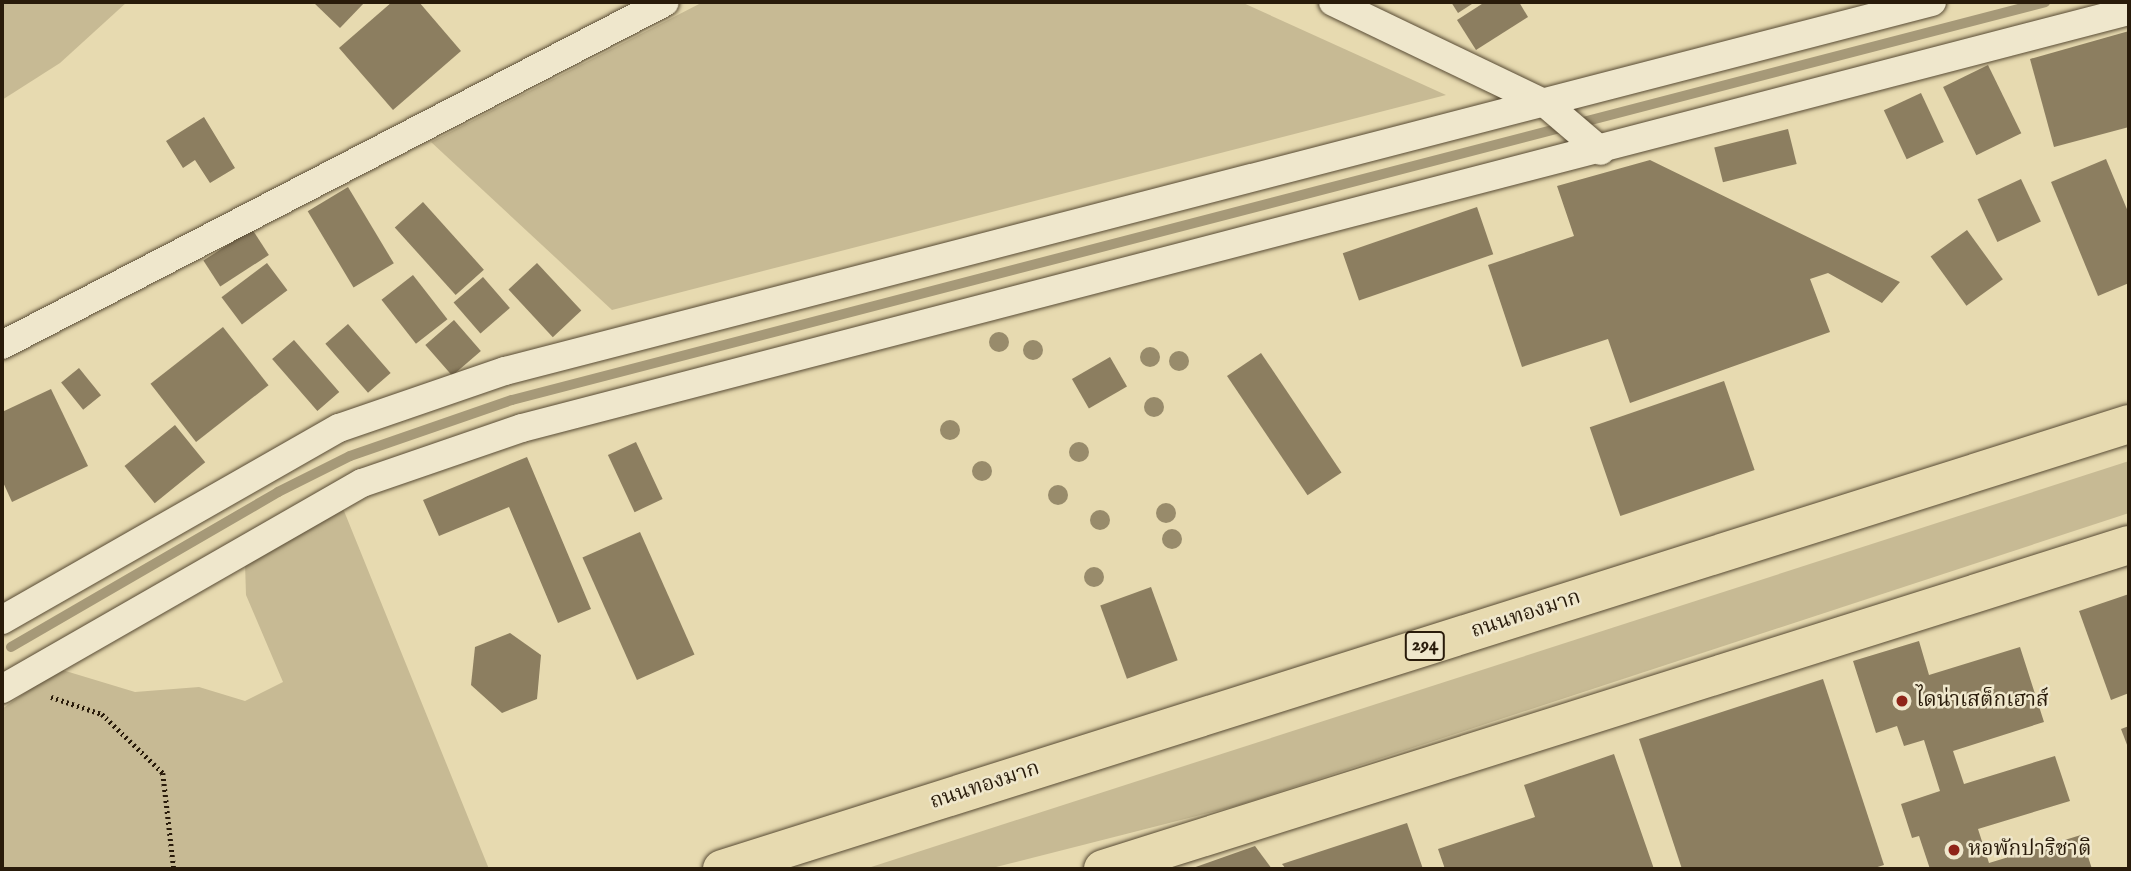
<!DOCTYPE html>
<html>
<head>
<meta charset="utf-8">
<style>
  body { margin:0 }
  #map { position:relative; width:2131px; height:871px; overflow:hidden; background:#e7dab0; font-family:"IM FELL English","Noto Serif Thai",serif }
  div>[style] { position:absolute }
  .green>* { inset:0; background:#c7ba94 }
  .stream>* { height:10px; margin:-5px; padding:0 5px; transform-origin:5px; border-radius:5px; background:#a69978 }
  .building>* { inset:0; background:#8c7e60; transform-origin:0 0 }
  .path>* { height:4.5px; margin-top:-2.25px; transform-origin:0; background:repeating-linear-gradient(90deg,#291b0a 0 2px,transparent 0 5.5px) }
  .roads { filter:drop-shadow(0 0 2px #584b34) drop-shadow(0 0 2px #584b34) }
  .street>* { height:28px; margin:-14px; padding:0 14px; transform-origin:14px; border-radius:14px; background:#efe7cc }
  .primary>* { height:38px; margin:-19px; padding:0 19px; transform-origin:19px; border-radius:19px; background:#e7dab0 }
  .trees>* { width:20px; height:20px; margin:-10px; border-radius:50%; background:#988b6b }
  .dots>* { width:19px; height:19px; translate:-50% -50%; box-sizing:border-box; border:4px solid #efe7cc; border-radius:50% }
  span { translate:-50% -50%; white-space:nowrap; text-align:center; line-height:1.15; -webkit-text-stroke:5px #efe7cc; paint-order:stroke }
  .shield-label span { padding:2px 5px; background:#efe7cc; border:2px solid; border-radius:5px; -webkit-text-stroke-width:0 }
  .shield-label { font-size:19px; color:#291b0a; font-weight:700 }
  .street-label { font-size:21px; color:#291b0a }
  .poi-label { font-size:21px; color:#291b0a }
  .left { translate:0 -50%; text-align:left }
  .frame { position:absolute; inset:0; border:4px solid #291b0a; pointer-events:none }
</style>
</head>
<body>
<div id="map">
  <div class="green">
    <div style="clip-path:polygon(2px 2px,127px 2px,60px 63px,2px 100px)"></div>
    <div style="clip-path:polygon(703px 2px,1241px 2px,1446px 95px,612px 310px,431px 142px)"></div>
    <div style="clip-path:polygon(2129px 461px,2129px 513px,1236px 806px,988px 869px,865px 869px)"></div>
    <div style="clip-path:polygon(342px 506px,489px 869px,2px 869px,2px 709px,59px 669px,135px 692px,199px 687px,245px 701px,283px 682px,246px 595px,245px 563px)"></div>
  </div>
  <div class="stream">
    <div style="left:11px;top:647px;width:309px;rotate:-30.1deg"></div>
    <div style="left:278px;top:492px;width:80px;rotate:-26.6deg"></div>
    <div style="left:350px;top:456px;width:171px;rotate:-19.1deg"></div>
    <div style="left:512px;top:400px;width:1584px;rotate:-14.55deg"></div>
  </div>
  <div class="building">
    <div style="clip-path:polygon(313px 2px,365px 2px,340px 28px)"></div>
    <div style="clip-path:polygon(392px 2px,419px 2px,461px 51px,393px 110px,339px 48px)"></div>
    <div style="clip-path:polygon(1451px 2px,1475px 2px,1458px 13px)"></div>
    <div style="clip-path:polygon(1485px 2px,1519px 2px,1528px 17px,1476px 50px,1457px 20px)"></div>
    <div style="clip-path:polygon(2129px 31px,2129px 127px,2054px 147px,2030px 59px)"></div>
    <div style="left:1988px;top:65px;width:76px;height:50px;rotate:64deg"></div>
    <div style="left:1921px;top:93px;width:54px;height:41px;rotate:65deg"></div>
    <div style="clip-path:polygon(204px 117px,235px 168px,210px 183px,195px 160px,183px 168px,166px 141px)"></div>
    <div style="left:1788px;top:129px;width:36px;height:76px;rotate:76deg"></div>
    <div style="clip-path:polygon(2106px 159px,2129px 214px,2129px 283px,2098px 296px,2051px 182px)"></div>
    <div style="clip-path:polygon(1650px 160px,1900px 282px,1882px 303px,1828px 273px,1810px 279px,1830px 332px,1630px 403px,1608px 339px,1522px 367px,1488px 265px,1574px 236px,1557px 186px)"></div>
    <div style="left:2021px;top:179px;width:47px;height:48px;rotate:65deg"></div>
    <div style="left:348px;top:187px;width:89px;height:47px;rotate:59deg"></div>
    <div style="left:423px;top:202px;width:91px;height:38px;rotate:48deg"></div>
    <div style="left:1477px;top:207px;width:50px;height:142px;rotate:71deg"></div>
    <div style="left:252px;top:229px;width:31px;height:58px;rotate:57deg"></div>
    <div style="left:1967px;top:230px;width:61px;height:45px;rotate:54deg"></div>
    <div style="left:267px;top:263px;width:34px;height:57px;rotate:53deg"></div>
    <div style="left:537px;top:263px;width:65px;height:39px;rotate:47deg"></div>
    <div style="left:413px;top:275px;width:56px;height:40px;rotate:52deg"></div>
    <div style="left:483px;top:277px;width:41px;height:39px;rotate:49deg"></div>
    <div style="left:454px;top:320px;width:41px;height:38px;rotate:49deg"></div>
    <div style="left:348px;top:324px;width:65px;height:30px;rotate:49deg"></div>
    <div style="left:223px;top:327px;width:74px;height:92px;rotate:52deg"></div>
    <div style="left:294px;top:340px;width:69px;height:29px;rotate:49deg"></div>
    <div style="left:1261px;top:353px;width:144px;height:41px;rotate:56deg"></div>
    <div style="left:1110px;top:357px;width:34px;height:44px;rotate:60deg"></div>
    <div style="left:79px;top:368px;width:35px;height:23px;rotate:51deg"></div>
    <div style="left:1724px;top:381px;width:94px;height:142px;rotate:71deg"></div>
    <div style="clip-path:polygon(51px 389px,88px 466px,12px 502px,2px 480px,2px 412px)"></div>
    <div style="left:175px;top:425px;width:48px;height:65px;rotate:51deg"></div>
    <div style="left:636px;top:442px;width:63px;height:31px;rotate:65deg"></div>
    <div style="clip-path:polygon(527px 457px,591px 609px,558px 623px,509px 507px,439px 536px,423px 500px)"></div>
    <div style="left:640px;top:532px;width:134px;height:63px;rotate:66deg"></div>
    <div style="left:1151px;top:587px;width:78px;height:54px;rotate:70deg"></div>
    <div style="clip-path:polygon(2129px 594px,2129px 693px,2111px 700px,2079px 611px)"></div>
    <div style="clip-path:polygon(510px 633px,541px 655px,537px 699px,502px 713px,471px 685px,475px 647px)"></div>
    <div style="clip-path:polygon(1919px 641px,1929px 675px,2020px 647px,2044px 722px,1953px 751px,1964px 784px,2055px 756px,2070px 801px,1978px 829px,1989px 863px,2081px 835px,2092px 869px,1930px 869px,1919px 836px,1912px 838px,1901px 804px,1940px 791px,1924px 740px,1904px 746px,1897px 726px,1876px 733px,1853px 661px)"></div>
    <div style="clip-path:polygon(1823px 679px,1884px 865px,1871px 869px,1682px 869px,1639px 739px)"></div>
    <div style="clip-path:polygon(2129px 726px,2129px 750px,2121px 729px)"></div>
    <div style="clip-path:polygon(1614px 754px,1654px 869px,1445px 869px,1438px 849px,1535px 817px,1524px 785px)"></div>
    <div style="clip-path:polygon(1407px 823px,1423px 869px,1286px 869px,1282px 864px)"></div>
    <div style="clip-path:polygon(1255px 846px,1272px 869px,1190px 869px)"></div>
  </div>
  <div class="path">
    <div style="left:51px;top:697px;width:54px;rotate:18.4deg"></div>
    <div style="left:102px;top:714px;width:85px;rotate:44deg"></div>
    <div style="left:163px;top:773px;width:97px;rotate:83.5deg"></div>
  </div>
  <div class="roads">
    <div class="street">
      <div style="left:1333px;top:2px;width:236px;rotate:25.6deg"></div>
      <div style="left:1546px;top:104px;width:72px;rotate:40.5deg"></div>
      <div style="left:2px;top:345px;width:746px;rotate:-27.35deg"></div>
      <div style="left:2px;top:620px;width:388px;rotate:-29.7deg"></div>
      <div style="left:339px;top:428px;width:176px;rotate:-19deg"></div>
      <div style="left:505px;top:371px;width:1474px;rotate:-14.5deg"></div>
      <div style="left:2px;top:689px;width:415px;rotate:-29.8deg"></div>
      <div style="left:362px;top:483px;width:169px;rotate:-19deg"></div>
      <div style="left:522px;top:428px;width:1660px;rotate:-14.55deg"></div>
    </div>
    <div class="primary">
      <div style="left:722px;top:869px;width:1476px;rotate:-17.55deg"></div>
      <div style="left:1103px;top:869px;width:1076px;rotate:-17.53deg"></div>
    </div>
  </div>
  <div class="trees">
    <div style="left:999px;top:342px"></div>
    <div style="left:1033px;top:350px"></div>
    <div style="left:1150px;top:357px"></div>
    <div style="left:1179px;top:361px"></div>
    <div style="left:1154px;top:407px"></div>
    <div style="left:950px;top:430px"></div>
    <div style="left:1079px;top:452px"></div>
    <div style="left:982px;top:471px"></div>
    <div style="left:1058px;top:495px"></div>
    <div style="left:1166px;top:513px"></div>
    <div style="left:1100px;top:520px"></div>
    <div style="left:1172px;top:539px"></div>
    <div style="left:1094px;top:577px"></div>
  </div>
  <div class="dots">
    <div style="left:1902px;top:701px;background:#8f2418"></div>
    <div style="left:1954px;top:850px;background:#8f2418"></div>
  </div>
  <div class="shield-label">
    <span style="left:1425px;top:646px">294</span>
  </div>
  <div class="street-label">
    <span style="left:1526px;top:615px;rotate:-18deg">ถนนทองมาก</span>
    <span style="left:985px;top:786px;rotate:-18deg">ถนนทองมาก</span>
  </div>
  <div class="poi-label">
    <span class="left" style="left:1916px;top:701px">ไดน่าเสต็กเฮาส์</span>
    <span class="left" style="left:1968px;top:850px">หอพักปาริชาติ</span>
  </div>
  <div class="frame"></div>
</div>
</body>
</html>
